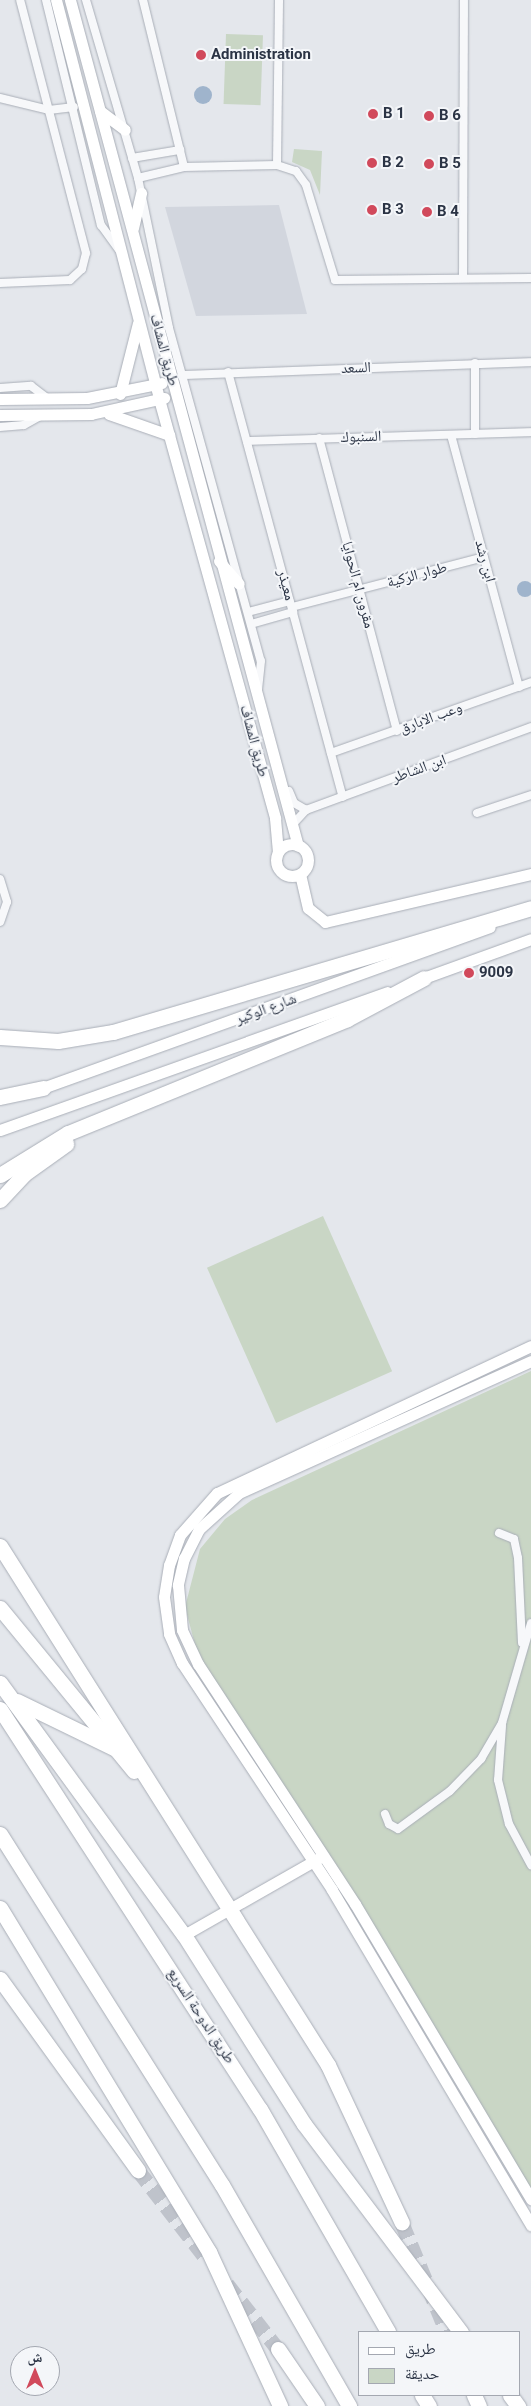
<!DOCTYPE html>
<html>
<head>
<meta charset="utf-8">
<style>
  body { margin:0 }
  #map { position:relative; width:531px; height:2406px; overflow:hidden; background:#e4e7ec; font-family:Roboto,"Noto Naskh Arabic",sans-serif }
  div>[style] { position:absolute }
  .built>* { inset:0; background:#d2d6de }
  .green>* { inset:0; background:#c9d6c5; transform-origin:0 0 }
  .water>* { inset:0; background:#9fb4cc }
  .round { border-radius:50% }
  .highway-tunnel>* { height:15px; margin-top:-7.5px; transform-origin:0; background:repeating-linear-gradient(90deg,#bfc3cb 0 15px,transparent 0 23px) }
  .roads { filter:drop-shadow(0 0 1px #a9aeb7) drop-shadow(0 0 1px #a9aeb7) }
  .street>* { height:8px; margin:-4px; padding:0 4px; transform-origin:4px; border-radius:4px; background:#f7f8fa }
  .secondary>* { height:11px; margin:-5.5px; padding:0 5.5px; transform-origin:5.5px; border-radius:5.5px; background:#fff }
  .secondary>.ring { margin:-5.5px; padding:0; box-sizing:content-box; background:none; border:11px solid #fff; border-radius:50% }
  .highway>* { height:15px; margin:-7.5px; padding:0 7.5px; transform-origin:7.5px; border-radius:7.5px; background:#fff }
  .dots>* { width:14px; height:14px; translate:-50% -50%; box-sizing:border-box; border:2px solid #f4f6f9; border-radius:50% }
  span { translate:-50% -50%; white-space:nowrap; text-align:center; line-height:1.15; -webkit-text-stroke:4px #f4f6f9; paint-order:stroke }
  .poi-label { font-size:15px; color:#2b3445; font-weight:700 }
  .left { translate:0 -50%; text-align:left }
  .street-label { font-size:15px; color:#2b3445 }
  .legend { position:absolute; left:358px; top:2331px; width:162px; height:65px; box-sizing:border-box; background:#f4f6f9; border:1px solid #a4a8b1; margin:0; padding:6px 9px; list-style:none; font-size:15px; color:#2b3445 }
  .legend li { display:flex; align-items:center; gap:10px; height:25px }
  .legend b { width:25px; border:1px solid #a4a8b1 }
  .north { position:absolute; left:10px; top:2346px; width:50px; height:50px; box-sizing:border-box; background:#f4f6f9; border:1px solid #a4a8b1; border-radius:50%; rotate:0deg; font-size:14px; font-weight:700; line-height:20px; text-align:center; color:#2b3445 }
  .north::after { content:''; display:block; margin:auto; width:18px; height:22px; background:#d1495b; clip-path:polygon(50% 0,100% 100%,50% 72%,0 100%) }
</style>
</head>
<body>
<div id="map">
  <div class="built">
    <div style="clip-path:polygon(279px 205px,307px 314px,196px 316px,165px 207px)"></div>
  </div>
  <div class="green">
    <div style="left:226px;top:34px;width:37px;height:70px;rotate:2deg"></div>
    <div style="clip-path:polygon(294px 149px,322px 151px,320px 195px,310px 170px,292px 162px)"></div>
    <div style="left:323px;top:1216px;width:170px;height:127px;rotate:66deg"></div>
    <div style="clip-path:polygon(531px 1371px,531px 2190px,365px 1912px,345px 1887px,197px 1652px,185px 1607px,200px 1549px,225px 1519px,252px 1500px)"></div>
  </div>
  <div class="water">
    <div class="round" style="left:194px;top:86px;width:18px;height:18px"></div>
    <div class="round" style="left:517px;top:581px;width:16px;height:16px"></div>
  </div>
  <div class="highway-tunnel">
    <div style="left:138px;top:2170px;width:111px;rotate:52.3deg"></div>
    <div style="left:402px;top:2223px;width:118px;rotate:67.6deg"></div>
    <div style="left:227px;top:2284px;width:83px;rotate:51.9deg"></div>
  </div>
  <div class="roads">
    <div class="street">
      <div style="left:46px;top:0;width:232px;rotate:76.3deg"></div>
      <div style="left:101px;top:225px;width:31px;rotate:54deg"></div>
      <div style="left:86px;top:0;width:185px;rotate:73.7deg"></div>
      <div style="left:138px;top:178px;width:153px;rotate:78.3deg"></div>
      <div style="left:169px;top:328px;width:345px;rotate:74.6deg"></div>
      <div style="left:261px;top:661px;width:30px;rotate:96deg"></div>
      <div style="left:143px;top:0;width:172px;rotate:76.2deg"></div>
      <div style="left:0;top:98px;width:50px;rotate:13.8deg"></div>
      <div style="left:49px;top:110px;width:25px;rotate:-7deg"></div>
      <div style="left:132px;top:158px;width:49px;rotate:-9.5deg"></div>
      <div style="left:277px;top:165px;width:165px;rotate:-89.3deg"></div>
      <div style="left:138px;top:178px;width:47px;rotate:-13.4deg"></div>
      <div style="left:184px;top:167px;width:93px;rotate:-1.2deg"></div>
      <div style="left:277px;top:165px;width:20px;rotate:18deg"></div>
      <div style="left:296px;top:171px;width:17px;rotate:54deg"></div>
      <div style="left:306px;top:185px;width:99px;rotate:73deg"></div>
      <div style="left:335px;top:280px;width:196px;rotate:-0.6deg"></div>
      <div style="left:463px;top:278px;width:278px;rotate:-89.8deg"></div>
      <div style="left:0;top:283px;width:70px;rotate:-2.5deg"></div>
      <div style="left:70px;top:280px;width:16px;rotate:-43deg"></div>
      <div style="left:82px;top:269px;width:16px;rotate:-76deg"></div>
      <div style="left:86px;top:253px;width:261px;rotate:-104.6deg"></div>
      <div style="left:228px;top:372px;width:440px;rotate:74.9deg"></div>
      <div style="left:182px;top:375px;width:349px;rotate:-2.1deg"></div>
      <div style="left:0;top:388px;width:31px;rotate:-4deg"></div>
      <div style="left:31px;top:386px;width:21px;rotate:37deg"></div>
      <div style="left:0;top:427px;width:24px;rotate:-5deg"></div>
      <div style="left:24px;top:425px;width:21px;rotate:-29deg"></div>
      <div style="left:475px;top:434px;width:71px;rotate:-90deg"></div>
      <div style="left:451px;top:435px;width:261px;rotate:74.9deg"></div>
      <div style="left:319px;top:438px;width:303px;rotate:75.1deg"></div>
      <div style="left:247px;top:441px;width:284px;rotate:-1.8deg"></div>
      <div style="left:292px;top:607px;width:198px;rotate:-14.6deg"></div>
      <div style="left:248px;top:612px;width:43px;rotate:-14.7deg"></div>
      <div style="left:251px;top:624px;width:44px;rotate:-15.9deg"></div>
      <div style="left:331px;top:753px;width:212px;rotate:-19.5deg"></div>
      <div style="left:289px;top:791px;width:13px;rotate:67deg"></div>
      <div style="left:294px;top:803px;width:14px;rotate:30deg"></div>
      <div style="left:477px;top:813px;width:57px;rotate:-18.4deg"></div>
      <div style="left:292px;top:825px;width:21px;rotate:-47deg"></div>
      <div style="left:306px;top:810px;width:240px;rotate:-20.2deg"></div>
      <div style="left:0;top:879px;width:24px;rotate:73deg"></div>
      <div style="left:7px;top:902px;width:21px;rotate:109deg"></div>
      <div style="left:499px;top:1533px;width:16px;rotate:22deg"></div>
      <div style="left:514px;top:1539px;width:19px;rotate:78deg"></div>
      <div style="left:518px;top:1558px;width:85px;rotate:87.3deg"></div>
      <div style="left:502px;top:1726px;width:54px;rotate:94.2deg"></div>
      <div style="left:498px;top:1780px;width:45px;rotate:76deg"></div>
      <div style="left:509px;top:1824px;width:47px;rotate:61.8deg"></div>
      <div style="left:385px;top:1814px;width:11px;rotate:68deg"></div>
      <div style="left:389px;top:1824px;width:10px;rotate:29deg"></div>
      <div style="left:398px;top:1829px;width:64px;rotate:-36.2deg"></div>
      <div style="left:450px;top:1791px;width:45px;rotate:-45.9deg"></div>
      <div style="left:481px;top:1759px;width:42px;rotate:-59.7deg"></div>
      <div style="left:502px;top:1723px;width:104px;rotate:-73.8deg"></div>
    </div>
    <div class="secondary">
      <div style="left:56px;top:0;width:412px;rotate:75.5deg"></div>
      <div style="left:159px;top:399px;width:435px;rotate:74.5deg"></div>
      <div style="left:275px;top:818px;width:34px;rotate:85deg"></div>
      <div style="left:70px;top:0;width:876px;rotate:74.92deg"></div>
      <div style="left:100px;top:111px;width:31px;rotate:37deg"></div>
      <div style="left:133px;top:228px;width:36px;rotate:-77deg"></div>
      <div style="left:120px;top:394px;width:73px;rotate:-75.8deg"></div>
      <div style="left:0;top:399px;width:87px;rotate:-0.7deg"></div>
      <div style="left:87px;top:398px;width:76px;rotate:-11.3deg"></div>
      <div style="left:109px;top:414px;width:64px;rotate:19.3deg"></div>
      <div style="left:0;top:415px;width:91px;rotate:-0.6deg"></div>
      <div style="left:91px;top:414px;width:75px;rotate:-12.4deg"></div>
      <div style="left:219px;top:561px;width:30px;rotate:49deg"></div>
      <div class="ring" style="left:276px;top:844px;width:21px;height:21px"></div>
      <div style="left:300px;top:874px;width:35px;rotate:77deg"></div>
      <div style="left:308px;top:908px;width:22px;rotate:39deg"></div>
      <div style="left:325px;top:922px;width:212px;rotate:-13.1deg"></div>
      <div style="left:418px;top:980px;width:120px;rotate:-19.9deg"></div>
      <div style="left:37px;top:1090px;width:481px;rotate:-19.8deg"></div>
      <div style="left:0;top:1130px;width:411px;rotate:-19.6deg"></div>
      <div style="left:531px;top:1346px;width:347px;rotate:154.9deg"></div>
      <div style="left:217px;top:1493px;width:56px;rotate:131.4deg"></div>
      <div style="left:180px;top:1535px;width:32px;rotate:110deg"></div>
      <div style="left:169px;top:1565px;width:32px;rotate:99deg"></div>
      <div style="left:164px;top:1597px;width:37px;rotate:82deg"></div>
      <div style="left:169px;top:1634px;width:32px;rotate:66deg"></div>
      <div style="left:182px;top:1663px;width:272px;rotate:56.5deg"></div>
      <div style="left:332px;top:1890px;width:390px;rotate:59.3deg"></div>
      <div style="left:531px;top:1361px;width:320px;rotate:155.7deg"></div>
      <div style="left:239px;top:1493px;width:54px;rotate:138deg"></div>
      <div style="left:199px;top:1529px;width:33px;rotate:117deg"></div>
      <div style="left:184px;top:1558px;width:28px;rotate:103deg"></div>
      <div style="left:178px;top:1585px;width:45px;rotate:84.9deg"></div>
      <div style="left:182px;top:1630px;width:38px;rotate:65deg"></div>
      <div style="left:198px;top:1664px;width:287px;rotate:56.8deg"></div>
      <div style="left:355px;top:1904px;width:344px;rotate:59.2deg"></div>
      <div style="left:184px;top:1935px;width:155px;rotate:-29.7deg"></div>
    </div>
    <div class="highway">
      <div style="left:0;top:1037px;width:58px;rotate:3.9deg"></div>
      <div style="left:58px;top:1041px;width:56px;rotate:-9.3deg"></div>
      <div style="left:113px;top:1032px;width:436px;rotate:-16.5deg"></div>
      <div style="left:0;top:1097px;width:44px;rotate:-11.8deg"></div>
      <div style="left:0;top:1175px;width:80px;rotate:-31.7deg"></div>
      <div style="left:68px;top:1133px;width:301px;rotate:-22.2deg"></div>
      <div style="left:347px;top:1019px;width:87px;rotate:-28deg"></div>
      <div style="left:0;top:1200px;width:35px;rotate:-47deg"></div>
      <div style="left:24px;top:1174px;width:52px;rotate:-35.5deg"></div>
      <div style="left:0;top:1546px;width:614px;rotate:57.71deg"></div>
      <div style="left:328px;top:2065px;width:174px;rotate:64.9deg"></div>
      <div style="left:0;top:1608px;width:211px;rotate:50.6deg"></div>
      <div style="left:0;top:1683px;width:312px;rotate:53.9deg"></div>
      <div style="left:184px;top:1935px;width:224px;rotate:57.6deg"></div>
      <div style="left:304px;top:2124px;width:261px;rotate:53deg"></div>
      <div style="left:17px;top:1701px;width:108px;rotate:25.9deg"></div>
      <div style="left:0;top:1709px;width:477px;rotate:57deg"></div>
      <div style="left:260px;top:2109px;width:257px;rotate:60.1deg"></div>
      <div style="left:0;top:1834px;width:415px;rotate:57.7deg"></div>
      <div style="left:222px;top:2185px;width:255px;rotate:60.1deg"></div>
      <div style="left:0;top:1908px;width:403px;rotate:58.7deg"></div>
      <div style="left:209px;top:2252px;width:170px;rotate:65.2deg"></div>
      <div style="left:0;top:1979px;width:236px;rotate:54.2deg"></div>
      <div style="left:278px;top:2349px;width:69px;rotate:55.6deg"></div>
      <div style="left:422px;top:2395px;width:13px;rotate:58deg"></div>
      <div style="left:474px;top:2395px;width:12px;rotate:66deg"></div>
      <div style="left:510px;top:2395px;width:14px;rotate:54deg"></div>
    </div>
  </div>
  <div class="dots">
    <div style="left:201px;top:55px;background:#d1495b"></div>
    <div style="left:373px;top:114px;background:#d1495b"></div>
    <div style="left:429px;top:116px;background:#d1495b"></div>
    <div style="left:372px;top:163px;background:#d1495b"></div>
    <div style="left:429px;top:164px;background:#d1495b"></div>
    <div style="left:372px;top:210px;background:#d1495b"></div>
    <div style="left:427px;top:212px;background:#d1495b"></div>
    <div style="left:469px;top:973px;background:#d1495b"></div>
  </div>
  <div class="poi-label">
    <span class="left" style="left:211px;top:55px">Administration</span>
    <span class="left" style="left:383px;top:114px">B 1</span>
    <span class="left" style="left:439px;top:116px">B 6</span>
    <span class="left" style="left:382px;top:163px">B 2</span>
    <span class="left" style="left:439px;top:164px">B 5</span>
    <span class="left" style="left:382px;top:210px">B 3</span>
    <span class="left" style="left:437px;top:212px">B 4</span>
    <span class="left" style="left:479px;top:973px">9009</span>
  </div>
  <div class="street-label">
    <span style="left:164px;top:350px;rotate:75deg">طريق المشاف</span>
    <span style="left:356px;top:368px;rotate:-2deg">السعد</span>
    <span style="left:361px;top:437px;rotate:-2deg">السنبوك</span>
    <span style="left:485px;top:561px;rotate:75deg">ابن رشد</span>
    <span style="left:417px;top:575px;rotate:-15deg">طوار الرّكية</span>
    <span style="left:286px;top:585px;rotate:75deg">معيذر</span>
    <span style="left:358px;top:585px;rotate:75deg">مقرون ام الحوايا</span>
    <span style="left:431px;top:718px;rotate:-20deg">وعب الابارق</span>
    <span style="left:254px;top:741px;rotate:75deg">طريق المشاف</span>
    <span style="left:419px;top:769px;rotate:-20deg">ابن الشاطر</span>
    <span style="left:266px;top:1009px;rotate:-20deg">شارع الوكير</span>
    <span style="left:201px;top:2016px;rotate:57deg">طريق الدوحة السريع</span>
  </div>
  <ul class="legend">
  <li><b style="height:6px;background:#fff"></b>طريق</li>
  <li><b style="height:14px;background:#c9d6c5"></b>حديقة</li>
  </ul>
  <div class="north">ش</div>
</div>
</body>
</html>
